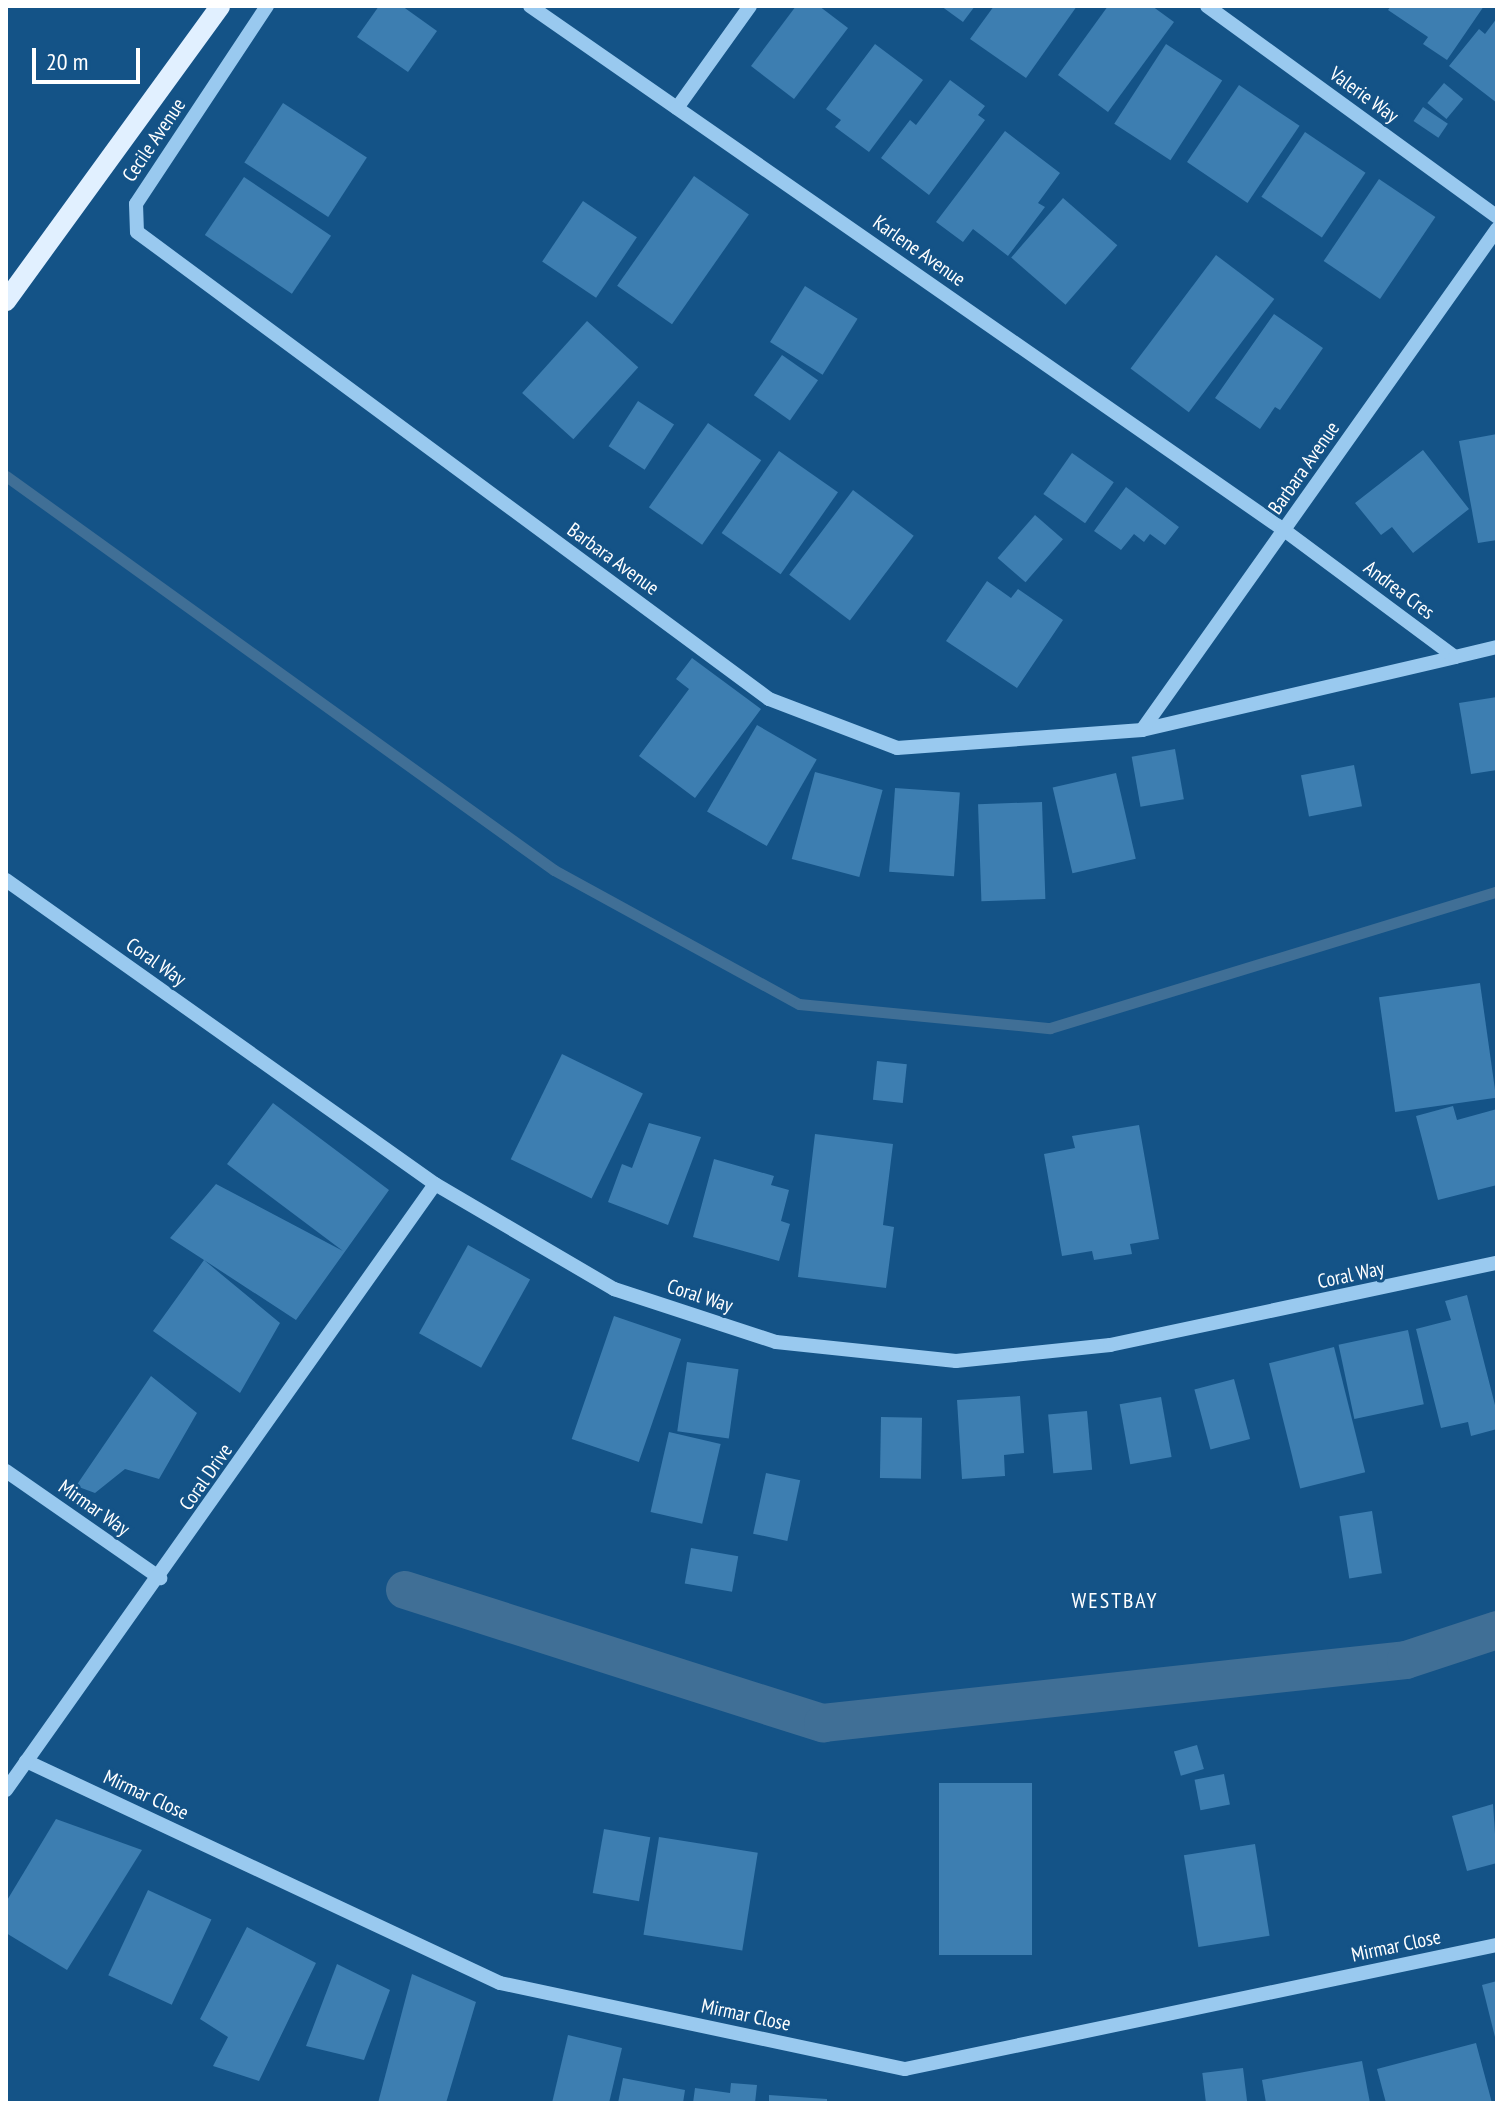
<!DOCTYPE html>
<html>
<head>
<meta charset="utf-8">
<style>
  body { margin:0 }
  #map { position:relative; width:1503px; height:2109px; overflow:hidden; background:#145387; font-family:"PT Sans Narrow",sans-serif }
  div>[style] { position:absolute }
  .stream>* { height:11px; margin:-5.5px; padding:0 5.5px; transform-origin:5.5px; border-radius:5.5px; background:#406f96 }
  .canal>* { height:38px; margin:-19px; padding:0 19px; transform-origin:19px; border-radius:19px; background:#406f96 }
  .building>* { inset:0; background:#3d7eb1; transform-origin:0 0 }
  .minor>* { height:14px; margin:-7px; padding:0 7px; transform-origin:7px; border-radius:7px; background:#99c9ef }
  .major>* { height:20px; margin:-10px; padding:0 10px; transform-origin:10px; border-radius:10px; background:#e1f0ff }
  span { translate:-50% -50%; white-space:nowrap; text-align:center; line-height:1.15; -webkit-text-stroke:6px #145387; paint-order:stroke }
  .street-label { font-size:20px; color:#fff }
  .neighbourhood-label { font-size:22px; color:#fff; letter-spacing:2px }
  .frame { position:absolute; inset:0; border:8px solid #fff; pointer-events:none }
  .scale { position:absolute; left:32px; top:48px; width:108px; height:36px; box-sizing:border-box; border:4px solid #fff; border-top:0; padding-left:10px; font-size:24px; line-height:28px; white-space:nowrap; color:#fff; -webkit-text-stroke:6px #145387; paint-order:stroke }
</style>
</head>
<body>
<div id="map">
  <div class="stream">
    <div style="left:6px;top:476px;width:675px;rotate:35.72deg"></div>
    <div style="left:554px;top:870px;width:279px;rotate:28.7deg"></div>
    <div style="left:799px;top:1004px;width:252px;rotate:5.5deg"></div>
    <div style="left:1050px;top:1028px;width:468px;rotate:-17deg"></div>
  </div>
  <div class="canal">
    <div style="left:405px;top:1590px;width:439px;rotate:17.7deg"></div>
    <div style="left:823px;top:1723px;width:586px;rotate:-6.17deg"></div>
    <div style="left:1406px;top:1660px;width:96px;rotate:-18.2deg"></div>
  </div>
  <div class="building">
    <div style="clip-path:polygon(379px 6px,402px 6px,437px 31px,408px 72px,357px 37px)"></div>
    <div style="clip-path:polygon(796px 6px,819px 6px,848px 28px,794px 99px,751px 66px)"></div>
    <div style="clip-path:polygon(941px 6px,975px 6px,963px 22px)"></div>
    <div style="clip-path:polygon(994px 6px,1077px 6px,1026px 78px,970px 39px)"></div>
    <div style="clip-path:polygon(1108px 6px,1152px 6px,1174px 22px,1108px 112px,1058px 75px)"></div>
    <div style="clip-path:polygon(1391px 6px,1484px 6px,1447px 60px,1423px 44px,1428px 37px,1388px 10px)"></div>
    <div style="clip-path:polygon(1497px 18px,1497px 103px,1449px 66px,1479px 29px,1485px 34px)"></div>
    <div style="clip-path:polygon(875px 44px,923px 80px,869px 152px,835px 127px,841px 120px,826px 109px)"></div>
    <div style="left:1166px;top:44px;width:67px;height:95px;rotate:33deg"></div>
    <div style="clip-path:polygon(950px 80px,985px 106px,978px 115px,985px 120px,929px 195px,881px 158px,910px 120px,916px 125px)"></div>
    <div style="left:1444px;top:83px;width:25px;height:26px;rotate:40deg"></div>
    <div style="left:1239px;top:85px;width:73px;height:93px;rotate:34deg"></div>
    <div style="left:283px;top:103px;width:100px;height:71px;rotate:33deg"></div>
    <div style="left:1423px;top:107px;width:30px;height:17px;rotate:34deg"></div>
    <div style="clip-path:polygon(1005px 131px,1060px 173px,1038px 203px,1045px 207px,1008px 256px,973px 229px,963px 242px,936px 222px)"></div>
    <div style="left:1305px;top:132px;width:73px;height:78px;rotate:34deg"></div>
    <div style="left:694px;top:176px;width:67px;height:134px;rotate:35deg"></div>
    <div style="left:244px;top:177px;width:105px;height:70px;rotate:34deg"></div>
    <div style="left:1379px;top:179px;width:68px;height:99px;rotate:34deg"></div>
    <div style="left:1063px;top:198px;width:72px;height:79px;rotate:41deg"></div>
    <div style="left:583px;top:201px;width:65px;height:73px;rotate:34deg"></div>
    <div style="left:1216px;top:255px;width:73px;height:142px;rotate:37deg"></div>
    <div style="left:805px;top:286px;width:62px;height:66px;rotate:32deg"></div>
    <div style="clip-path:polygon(1274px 314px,1323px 348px,1280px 410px,1275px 407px,1260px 429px,1215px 398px)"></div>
    <div style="left:587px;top:321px;width:69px;height:97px;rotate:42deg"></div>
    <div style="left:782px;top:355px;width:44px;height:49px;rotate:35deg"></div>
    <div style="left:638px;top:401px;width:43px;height:54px;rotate:33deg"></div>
    <div style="left:708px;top:423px;width:65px;height:103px;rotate:35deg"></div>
    <div style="clip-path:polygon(1497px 434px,1497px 540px,1478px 543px,1459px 441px)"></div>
    <div style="clip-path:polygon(1423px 450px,1469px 509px,1413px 553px,1392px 527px,1381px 535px,1355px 503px)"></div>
    <div style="left:779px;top:451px;width:72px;height:100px;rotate:35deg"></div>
    <div style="left:1072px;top:453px;width:51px;height:50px;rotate:35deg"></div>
    <div style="clip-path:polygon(1126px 487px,1179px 527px,1165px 545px,1150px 534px,1144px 542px,1134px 534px,1121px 550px,1094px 531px)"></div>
    <div style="left:853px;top:490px;width:76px;height:106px;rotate:37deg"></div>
    <div style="left:1035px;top:515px;width:37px;height:57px;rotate:41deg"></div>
    <div style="clip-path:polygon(987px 581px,1011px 598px,1018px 589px,1063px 620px,1017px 688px,946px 641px)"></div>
    <div style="clip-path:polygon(692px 658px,761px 709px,695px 798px,639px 756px,689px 689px,676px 679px)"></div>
    <div style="clip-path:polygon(1497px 697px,1497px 770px,1471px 774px,1459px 703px)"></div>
    <div style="left:757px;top:725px;width:69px;height:100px;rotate:30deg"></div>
    <div style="left:1175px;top:749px;width:51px;height:44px;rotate:80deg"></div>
    <div style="left:1354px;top:765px;width:42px;height:54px;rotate:79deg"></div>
    <div style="left:815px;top:772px;width:70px;height:90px;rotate:15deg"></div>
    <div style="left:1116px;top:773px;width:88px;height:65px;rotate:77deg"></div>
    <div style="left:895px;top:788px;width:65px;height:84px;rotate:4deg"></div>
    <div style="left:1042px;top:802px;width:97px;height:64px;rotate:88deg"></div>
    <div style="left:1480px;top:983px;width:116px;height:102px;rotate:82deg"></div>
    <div style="left:562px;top:1054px;width:90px;height:117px;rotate:26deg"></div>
    <div style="left:877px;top:1061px;width:30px;height:39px;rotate:6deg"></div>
    <div style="clip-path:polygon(273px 1103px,389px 1190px,296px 1320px,204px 1260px,280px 1323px,240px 1393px,153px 1331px,204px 1260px,170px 1238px,216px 1184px,343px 1251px,227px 1164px)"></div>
    <div style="clip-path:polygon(1453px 1106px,1457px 1120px,1497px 1109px,1497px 1185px,1438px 1200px,1416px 1116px)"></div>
    <div style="clip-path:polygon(649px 1123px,701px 1137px,668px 1225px,608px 1202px,622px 1164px,632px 1168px)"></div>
    <div style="clip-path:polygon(1139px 1125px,1159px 1239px,1130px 1244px,1132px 1254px,1094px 1260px,1092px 1251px,1062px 1256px,1044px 1154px,1075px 1148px,1072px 1136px)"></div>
    <div style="clip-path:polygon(815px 1134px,893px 1144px,883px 1225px,894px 1227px,886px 1288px,798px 1277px)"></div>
    <div style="clip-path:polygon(714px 1159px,774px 1176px,771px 1185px,789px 1190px,781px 1221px,790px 1224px,779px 1261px,693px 1237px)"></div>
    <div style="left:468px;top:1245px;width:71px;height:101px;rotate:29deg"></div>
    <div style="clip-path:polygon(1467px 1295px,1497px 1413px,1497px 1429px,1471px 1436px,1468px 1422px,1441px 1428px,1416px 1329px,1451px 1320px,1445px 1301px)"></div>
    <div style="left:614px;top:1316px;width:71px;height:130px;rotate:19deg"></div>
    <div style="left:1408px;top:1330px;width:76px;height:71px;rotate:78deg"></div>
    <div style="left:1334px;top:1347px;width:129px;height:67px;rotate:76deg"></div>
    <div style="left:687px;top:1362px;width:52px;height:70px;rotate:8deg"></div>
    <div style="clip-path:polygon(151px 1376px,197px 1413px,159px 1479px,125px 1469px,95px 1493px,76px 1486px)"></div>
    <div style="left:1234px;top:1379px;width:62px;height:41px;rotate:75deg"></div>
    <div style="clip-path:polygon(1020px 1396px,1024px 1453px,1004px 1455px,1005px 1476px,962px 1479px,957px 1400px)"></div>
    <div style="left:1161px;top:1397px;width:61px;height:42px;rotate:80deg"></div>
    <div style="left:1087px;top:1411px;width:59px;height:39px;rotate:85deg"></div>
    <div style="left:881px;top:1417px;width:41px;height:61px;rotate:1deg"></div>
    <div style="left:669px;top:1432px;width:53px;height:82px;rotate:13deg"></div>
    <div style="left:766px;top:1473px;width:35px;height:62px;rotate:12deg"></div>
    <div style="left:1372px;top:1511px;width:63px;height:33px;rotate:81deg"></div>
    <div style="left:691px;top:1548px;width:48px;height:36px;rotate:10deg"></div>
    <div style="left:1197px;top:1745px;width:25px;height:24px;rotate:74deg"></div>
    <div style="left:1224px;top:1774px;width:31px;height:30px;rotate:79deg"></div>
    <div style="left:939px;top:1783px;width:93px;height:172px"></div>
    <div style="clip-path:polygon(1493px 1804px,1497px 1863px,1467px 1871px,1452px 1816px)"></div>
    <div style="clip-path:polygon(56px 1819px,142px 1850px,67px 1970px,6px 1933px,6px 1902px)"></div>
    <div style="left:604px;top:1829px;width:47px;height:65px;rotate:10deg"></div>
    <div style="left:659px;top:1837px;width:100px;height:99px;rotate:9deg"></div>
    <div style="left:1255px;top:1844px;width:93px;height:72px;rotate:81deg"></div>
    <div style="left:148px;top:1890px;width:70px;height:94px;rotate:25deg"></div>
    <div style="clip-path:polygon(247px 1927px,316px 1963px,259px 2081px,213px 2066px,228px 2037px,200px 2019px)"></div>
    <div style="clip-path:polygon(337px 1964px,390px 1990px,364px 2060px,306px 2046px)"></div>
    <div style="clip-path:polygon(412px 1974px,476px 2002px,446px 2103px,378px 2103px)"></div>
    <div style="clip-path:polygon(1497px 1981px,1497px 2041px,1496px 2041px,1482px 1985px)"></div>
    <div style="clip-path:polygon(568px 2035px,622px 2048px,609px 2103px,552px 2103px)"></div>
    <div style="clip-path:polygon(1476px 2043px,1492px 2103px,1386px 2103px,1377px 2069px)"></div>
    <div style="clip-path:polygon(1362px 2061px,1370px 2103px,1266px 2103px,1262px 2080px)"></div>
    <div style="left:1243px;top:2068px;width:35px;height:41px;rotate:83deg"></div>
    <div style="clip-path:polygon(623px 2078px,685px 2090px,683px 2103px,618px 2103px)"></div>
    <div style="clip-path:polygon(731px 2083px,757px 2085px,755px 2103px,693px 2103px,695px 2088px,730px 2093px)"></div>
    <div style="clip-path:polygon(769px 2095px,827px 2099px,827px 2103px,769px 2103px)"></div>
  </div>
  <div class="minor">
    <div style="left:267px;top:6px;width:237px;rotate:123.5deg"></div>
    <div style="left:136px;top:204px;width:28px;rotate:88deg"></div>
    <div style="left:137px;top:232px;width:786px;rotate:36.46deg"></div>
    <div style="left:769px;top:699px;width:137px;rotate:20.9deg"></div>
    <div style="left:897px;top:748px;width:246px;rotate:-4.2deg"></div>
    <div style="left:1142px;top:730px;width:321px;rotate:-13.1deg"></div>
    <div style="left:530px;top:6px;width:918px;rotate:34.8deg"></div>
    <div style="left:1284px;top:530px;width:213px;rotate:36.6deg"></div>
    <div style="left:1455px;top:657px;width:43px;rotate:-13.4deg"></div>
    <div style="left:1207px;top:6px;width:359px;rotate:36deg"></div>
    <div style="left:677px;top:108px;width:125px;rotate:-54.4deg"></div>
    <div style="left:1142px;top:730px;width:614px;rotate:-54.68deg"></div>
    <div style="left:6px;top:880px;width:526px;rotate:35.32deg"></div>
    <div style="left:435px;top:1184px;width:208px;rotate:30.4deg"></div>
    <div style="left:614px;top:1289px;width:170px;rotate:18.1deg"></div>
    <div style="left:776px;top:1342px;width:181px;rotate:6deg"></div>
    <div style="left:956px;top:1361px;width:155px;rotate:-5.9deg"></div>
    <div style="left:1110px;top:1345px;width:396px;rotate:-12deg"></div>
    <div style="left:6px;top:1471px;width:188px;rotate:34.8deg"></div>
    <div style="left:26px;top:1761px;width:523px;rotate:25.1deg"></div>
    <div style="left:500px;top:1983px;width:414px;rotate:12deg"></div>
    <div style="left:905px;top:2069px;width:605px;rotate:-11.83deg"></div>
    <div style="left:6px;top:1790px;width:742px;rotate:-54.7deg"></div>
  </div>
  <div class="major">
    <div style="left:6px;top:301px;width:364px;rotate:-54deg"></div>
  </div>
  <div class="street-label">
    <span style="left:1364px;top:95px;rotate:36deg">Valerie Way</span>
    <span style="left:154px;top:140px;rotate:-56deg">Cecile Avenue</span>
    <span style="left:919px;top:251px;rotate:35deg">Karlene Avenue</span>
    <span style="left:1304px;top:468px;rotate:-55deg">Barbara Avenue</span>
    <span style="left:613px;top:559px;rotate:36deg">Barbara Avenue</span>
    <span style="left:1399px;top:590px;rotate:37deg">Andrea Cres</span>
    <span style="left:156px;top:962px;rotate:35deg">Coral Way</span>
    <span style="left:1351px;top:1275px;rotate:-12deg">Coral Way</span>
    <span style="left:700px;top:1296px;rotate:18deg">Coral Way</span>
    <span style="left:206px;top:1477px;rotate:-55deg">Coral Drive</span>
    <span style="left:94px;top:1508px;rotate:35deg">Mirmar Way</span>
    <span style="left:146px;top:1795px;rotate:25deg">Mirmar Close</span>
    <span style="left:1396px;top:1946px;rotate:-12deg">Mirmar Close</span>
    <span style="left:746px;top:2015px;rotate:12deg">Mirmar Close</span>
  </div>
  <div class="neighbourhood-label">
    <span style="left:1115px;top:1601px">WESTBAY</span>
  </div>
  <div class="frame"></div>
  <div class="scale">20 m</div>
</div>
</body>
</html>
